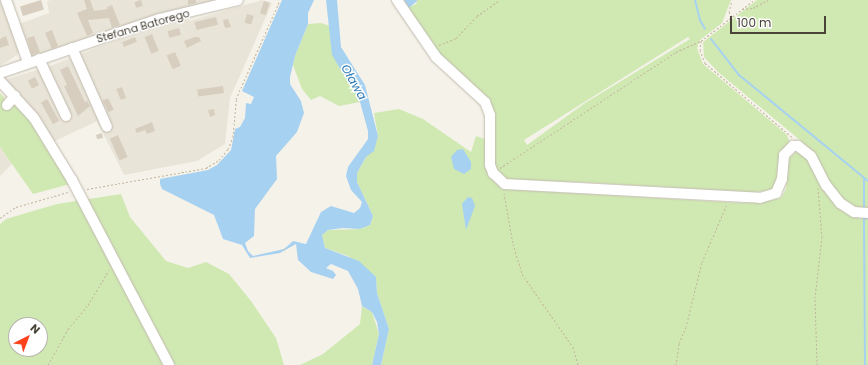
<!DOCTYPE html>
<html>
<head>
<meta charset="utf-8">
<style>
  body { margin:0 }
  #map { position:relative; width:868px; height:365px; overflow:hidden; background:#f5f2ea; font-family:Poppins,sans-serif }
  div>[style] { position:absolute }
  .residential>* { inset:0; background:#e9e4d8 }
  .green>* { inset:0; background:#d0e9b3 }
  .water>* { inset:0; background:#a7d1f1 }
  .stream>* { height:2px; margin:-1px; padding:0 1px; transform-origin:1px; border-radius:1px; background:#a7d1f1 }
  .building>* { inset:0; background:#d7cebf; transform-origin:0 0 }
  .path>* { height:1px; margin-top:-0.5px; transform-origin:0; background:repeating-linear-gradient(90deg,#c3b69e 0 2px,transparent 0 4px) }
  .roads { filter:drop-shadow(0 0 1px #c1baad) drop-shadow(0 0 1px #c1baad) }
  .minor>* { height:10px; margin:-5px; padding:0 5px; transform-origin:5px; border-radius:5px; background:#fff }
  span { translate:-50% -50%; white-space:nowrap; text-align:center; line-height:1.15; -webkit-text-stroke:3px #fff; paint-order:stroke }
  .street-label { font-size:11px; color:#494338 }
  .water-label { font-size:12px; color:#2f7bb7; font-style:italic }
  .north { position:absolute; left:8px; top:317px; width:40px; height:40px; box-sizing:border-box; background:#fff; border:1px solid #b6b4af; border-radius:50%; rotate:42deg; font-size:11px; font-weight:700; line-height:16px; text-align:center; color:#494338 }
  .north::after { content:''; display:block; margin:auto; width:14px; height:18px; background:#fb421c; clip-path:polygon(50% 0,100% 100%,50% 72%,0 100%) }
  .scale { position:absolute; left:730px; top:16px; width:96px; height:18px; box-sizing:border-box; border:2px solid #494338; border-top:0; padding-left:5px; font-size:12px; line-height:14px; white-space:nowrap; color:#494338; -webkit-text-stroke:3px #fff; paint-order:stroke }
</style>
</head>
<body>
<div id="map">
  <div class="residential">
    <div style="clip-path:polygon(0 0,20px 49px,17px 55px,0 66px)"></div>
    <div style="clip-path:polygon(51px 0,223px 0,124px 26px,31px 57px,19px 24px,49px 13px,47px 1px)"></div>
    <div style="clip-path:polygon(262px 0,272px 3px,230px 98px,225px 144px,197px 161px,124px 175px,97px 121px,53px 142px,4px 80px,47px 67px,148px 28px,188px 19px,189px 21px)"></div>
    <div style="clip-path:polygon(0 147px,12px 164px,0 176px)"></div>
  </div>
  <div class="green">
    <div style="clip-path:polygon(evenodd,417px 0,731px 0,722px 23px,700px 40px,697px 48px,703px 64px,787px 135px,790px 143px,776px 187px,769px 191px,749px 192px,580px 182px,505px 181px,495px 167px,493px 159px,495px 124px,490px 107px,437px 55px,434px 45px,428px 43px,406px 9px,416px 4px,417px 0,688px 37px,690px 39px,585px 103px,527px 145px,524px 140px,688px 37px)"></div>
    <div style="clip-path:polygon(757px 0,868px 0,868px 209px,856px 209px,835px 193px,807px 146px,718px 72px,704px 57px,703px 42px)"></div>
    <div style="clip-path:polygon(321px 23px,330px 26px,333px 55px,360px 102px,339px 106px,320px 96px,311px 100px,302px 89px,293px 65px,295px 56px,308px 24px)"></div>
    <div style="clip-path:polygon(0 93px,7px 101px,16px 102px,29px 118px,70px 184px,33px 194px,0 147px)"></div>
    <div style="clip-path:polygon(399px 109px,423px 119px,471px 152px,476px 136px,485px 139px,488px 170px,501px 189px,743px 203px,773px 200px,781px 198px,786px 189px,789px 158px,799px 150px,855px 216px,860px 219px,868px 215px,868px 365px,381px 365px,389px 329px,377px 293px,376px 277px,348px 256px,325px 248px,322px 235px,328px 230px,360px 229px,370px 225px,373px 216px,357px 182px,357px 173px,378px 136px,374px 113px)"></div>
    <div style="clip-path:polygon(evenodd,121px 194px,130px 217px,166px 261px,188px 268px,206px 262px,229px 274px,251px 301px,276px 338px,284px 365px,0 365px,0 224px,6px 219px,57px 204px,121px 194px,16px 325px,40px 325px,40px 349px,16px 349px,16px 325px)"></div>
    <div style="clip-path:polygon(362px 306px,372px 312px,379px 334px,372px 365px,300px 365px,323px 354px,360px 324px)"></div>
  </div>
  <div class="water">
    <div style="clip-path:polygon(282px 0,314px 0,308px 13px,308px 24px,295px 56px,290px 77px,290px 84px,301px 101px,304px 113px,297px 132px,276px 156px,277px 179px,255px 209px,254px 236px,245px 243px,248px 251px,253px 256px,284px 249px,293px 241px,306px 244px,321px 212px,331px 206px,354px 213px,360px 208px,362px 202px,351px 190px,346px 176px,348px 167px,368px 139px,368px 131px,360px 102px,332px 55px,326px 0,337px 0,341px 47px,365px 85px,378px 136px,374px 151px,366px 157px,357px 173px,357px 182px,373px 216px,370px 225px,360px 229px,343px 228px,328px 230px,322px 235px,325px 248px,359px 261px,376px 277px,377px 293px,389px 329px,381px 365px,372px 365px,379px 334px,377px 322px,372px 312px,362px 306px,358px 289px,348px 271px,331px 264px,326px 268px,333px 271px,336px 275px,333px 279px,311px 272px,298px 260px,296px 244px,280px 253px,250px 258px,242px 245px,223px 239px,214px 215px,162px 189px,160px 184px,160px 179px,208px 170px,217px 165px,231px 150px,235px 129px,240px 127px,245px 118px,246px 103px,251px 104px,254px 97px,242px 91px)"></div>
    <div style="clip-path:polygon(404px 0,417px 0,417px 1px,409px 8px)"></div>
    <div style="clip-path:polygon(463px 149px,471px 162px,471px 169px,464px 174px,454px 169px,451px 157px,457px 150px)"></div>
    <div style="clip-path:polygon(468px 197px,472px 198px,475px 206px,466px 230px,462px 204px)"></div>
  </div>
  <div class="stream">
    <div style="left:695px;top:0;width:21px;rotate:76deg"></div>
    <div style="left:700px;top:20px;width:10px;rotate:61deg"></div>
    <div style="left:711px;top:39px;width:46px;rotate:52.1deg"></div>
    <div style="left:739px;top:75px;width:167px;rotate:39.4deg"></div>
    <div style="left:864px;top:208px;width:29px;rotate:-90deg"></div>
    <div style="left:865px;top:365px;width:146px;rotate:-90.4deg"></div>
    <div style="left:864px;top:219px;width:4px;rotate:-14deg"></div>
  </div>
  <div class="building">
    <div style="left:41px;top:0;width:10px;height:22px;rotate:73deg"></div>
    <div style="clip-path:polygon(84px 0,90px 0,94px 11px,108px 9px,107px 7px,112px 5px,120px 25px,112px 28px,109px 18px,88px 20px,93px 33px,87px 36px,77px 13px,87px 9px)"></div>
    <div style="left:141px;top:0;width:6px;height:7px;rotate:72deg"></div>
    <div style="clip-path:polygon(188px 0,196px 0,196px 3px,188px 5px)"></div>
    <div style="left:264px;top:1px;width:6px;height:13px;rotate:18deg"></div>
    <div style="left:247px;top:14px;width:7px;height:9px;rotate:16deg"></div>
    <div style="left:216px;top:17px;width:8px;height:22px;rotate:76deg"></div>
    <div style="clip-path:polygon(228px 19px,231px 27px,225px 28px,223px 20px)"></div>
    <div style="left:179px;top:28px;width:7px;height:12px;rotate:74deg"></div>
    <div style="clip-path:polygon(52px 30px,58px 46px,52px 49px,45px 33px)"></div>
    <div style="left:152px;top:34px;width:18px;height:8px;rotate:68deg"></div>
    <div style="clip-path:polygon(6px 36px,9px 45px,0 48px,0 39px)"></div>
    <div style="clip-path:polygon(34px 36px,40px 52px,32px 55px,27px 38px)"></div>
    <div style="left:135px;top:37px;width:5px;height:14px;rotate:68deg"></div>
    <div style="clip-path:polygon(195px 37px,199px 37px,201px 41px,187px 48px,184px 41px)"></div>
    <div style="left:175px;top:52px;width:15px;height:9px;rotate:67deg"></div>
    <div style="clip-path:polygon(68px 66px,85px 102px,87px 101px,90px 106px,78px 116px,64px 86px,67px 85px,60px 70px)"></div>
    <div style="left:35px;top:77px;width:9px;height:8px;rotate:63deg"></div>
    <div style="left:223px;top:86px;width:7px;height:26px;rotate:82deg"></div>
    <div style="clip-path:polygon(122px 87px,126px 98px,121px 100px,116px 89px)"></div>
    <div style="left:108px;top:98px;width:13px;height:6px;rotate:63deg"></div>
    <div style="left:47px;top:99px;width:25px;height:7px;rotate:61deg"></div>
    <div style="clip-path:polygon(214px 109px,215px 115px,210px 117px,208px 110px)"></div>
    <div style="clip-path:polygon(152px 122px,155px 131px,147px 134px,145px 130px,137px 133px,135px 129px)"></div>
    <div style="clip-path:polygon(102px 133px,103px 138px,97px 139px,96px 135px)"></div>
    <div style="left:118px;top:135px;width:24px;height:9px;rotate:66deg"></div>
  </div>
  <div class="path">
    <div style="left:742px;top:9px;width:11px;rotate:-5deg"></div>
    <div style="left:753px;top:8px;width:17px;rotate:-28deg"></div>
    <div style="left:732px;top:17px;width:6px;rotate:-121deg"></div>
    <div style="left:729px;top:12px;width:12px;rotate:-76deg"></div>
    <div style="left:701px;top:41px;width:9px;rotate:96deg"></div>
    <div style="left:700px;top:50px;width:14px;rotate:69deg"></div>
    <div style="left:705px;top:63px;width:114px;rotate:40.4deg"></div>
    <div style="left:439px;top:45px;width:18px;rotate:-22deg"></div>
    <div style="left:456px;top:38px;width:30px;rotate:-46deg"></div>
    <div style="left:477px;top:16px;width:28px;rotate:-35deg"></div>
    <div style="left:500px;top:168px;width:211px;rotate:-33.4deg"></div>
    <div style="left:676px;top:52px;width:27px;rotate:-24deg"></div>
    <div style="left:701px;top:41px;width:67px;rotate:-37.7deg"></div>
    <div style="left:87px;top:189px;width:121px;rotate:-10deg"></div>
    <div style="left:206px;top:168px;width:15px;rotate:-32deg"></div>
    <div style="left:219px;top:160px;width:14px;rotate:-51deg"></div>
    <div style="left:228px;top:149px;width:13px;rotate:-67deg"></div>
    <div style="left:233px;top:137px;width:38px;rotate:-85deg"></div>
    <div style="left:236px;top:99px;width:108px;rotate:-66deg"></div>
    <div style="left:504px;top:193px;width:52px;rotate:80deg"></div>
    <div style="left:513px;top:244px;width:31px;rotate:73deg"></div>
    <div style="left:522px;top:274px;width:89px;rotate:55.1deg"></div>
    <div style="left:573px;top:347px;width:19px;rotate:74deg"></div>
    <div style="left:0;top:218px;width:19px;rotate:-35deg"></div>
    <div style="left:16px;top:207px;width:54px;rotate:-16.1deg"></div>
    <div style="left:284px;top:248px;width:4px;rotate:76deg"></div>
    <div style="left:48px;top:365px;width:41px;rotate:-60.9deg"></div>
    <div style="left:68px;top:329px;width:31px;rotate:-50deg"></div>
    <div style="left:88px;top:305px;width:41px;rotate:-59deg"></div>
    <div style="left:676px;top:365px;width:22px;rotate:-82deg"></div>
    <div style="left:679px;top:343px;width:17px;rotate:-66deg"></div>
    <div style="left:686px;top:327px;width:67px;rotate:-76.2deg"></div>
    <div style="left:702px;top:262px;width:63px;rotate:-66.7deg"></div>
    <div style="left:817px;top:365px;width:67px;rotate:-91.7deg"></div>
    <div style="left:815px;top:298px;width:61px;rotate:-83.5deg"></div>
    <div style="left:822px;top:237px;width:49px;rotate:-94.7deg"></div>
  </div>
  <div class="roads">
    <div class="minor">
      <div style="left:6px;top:0;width:66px;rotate:70.5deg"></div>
      <div style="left:397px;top:0;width:69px;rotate:55.6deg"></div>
      <div style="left:436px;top:57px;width:67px;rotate:42.6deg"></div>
      <div style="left:485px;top:102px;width:14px;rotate:69deg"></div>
      <div style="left:490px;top:115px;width:50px;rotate:90deg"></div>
      <div style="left:490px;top:165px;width:9px;rotate:69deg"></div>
      <div style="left:493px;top:173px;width:16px;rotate:43deg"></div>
      <div style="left:505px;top:184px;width:255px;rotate:3.1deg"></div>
      <div style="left:760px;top:198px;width:17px;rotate:-17deg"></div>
      <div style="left:776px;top:193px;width:15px;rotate:-67deg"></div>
      <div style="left:782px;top:179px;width:24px;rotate:-85deg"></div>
      <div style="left:784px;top:155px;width:13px;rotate:-45deg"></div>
      <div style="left:793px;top:146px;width:5px"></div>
      <div style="left:798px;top:146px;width:16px;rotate:38deg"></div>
      <div style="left:811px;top:156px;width:33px;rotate:63deg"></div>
      <div style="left:826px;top:185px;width:23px;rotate:52deg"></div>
      <div style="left:840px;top:203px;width:17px;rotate:33deg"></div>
      <div style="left:854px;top:212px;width:14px;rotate:4deg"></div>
      <div style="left:72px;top:48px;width:86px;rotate:66.1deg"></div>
      <div style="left:39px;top:59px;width:63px;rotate:64.7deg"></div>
      <div style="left:0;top:73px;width:168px;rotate:-18.8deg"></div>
      <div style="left:159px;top:19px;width:81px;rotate:-13.5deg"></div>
      <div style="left:0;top:81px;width:50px;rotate:47.4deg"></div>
      <div style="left:34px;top:118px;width:73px;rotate:58.5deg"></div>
      <div style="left:72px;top:180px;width:209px;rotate:62.3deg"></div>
      <div style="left:7px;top:105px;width:12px;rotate:-48deg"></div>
    </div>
  </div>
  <div class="street-label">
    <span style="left:143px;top:26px;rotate:-16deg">Stefana Batorego</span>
  </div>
  <div class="water-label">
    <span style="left:354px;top:82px;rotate:60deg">Oława</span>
  </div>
  <div class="north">N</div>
  <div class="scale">100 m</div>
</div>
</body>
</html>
